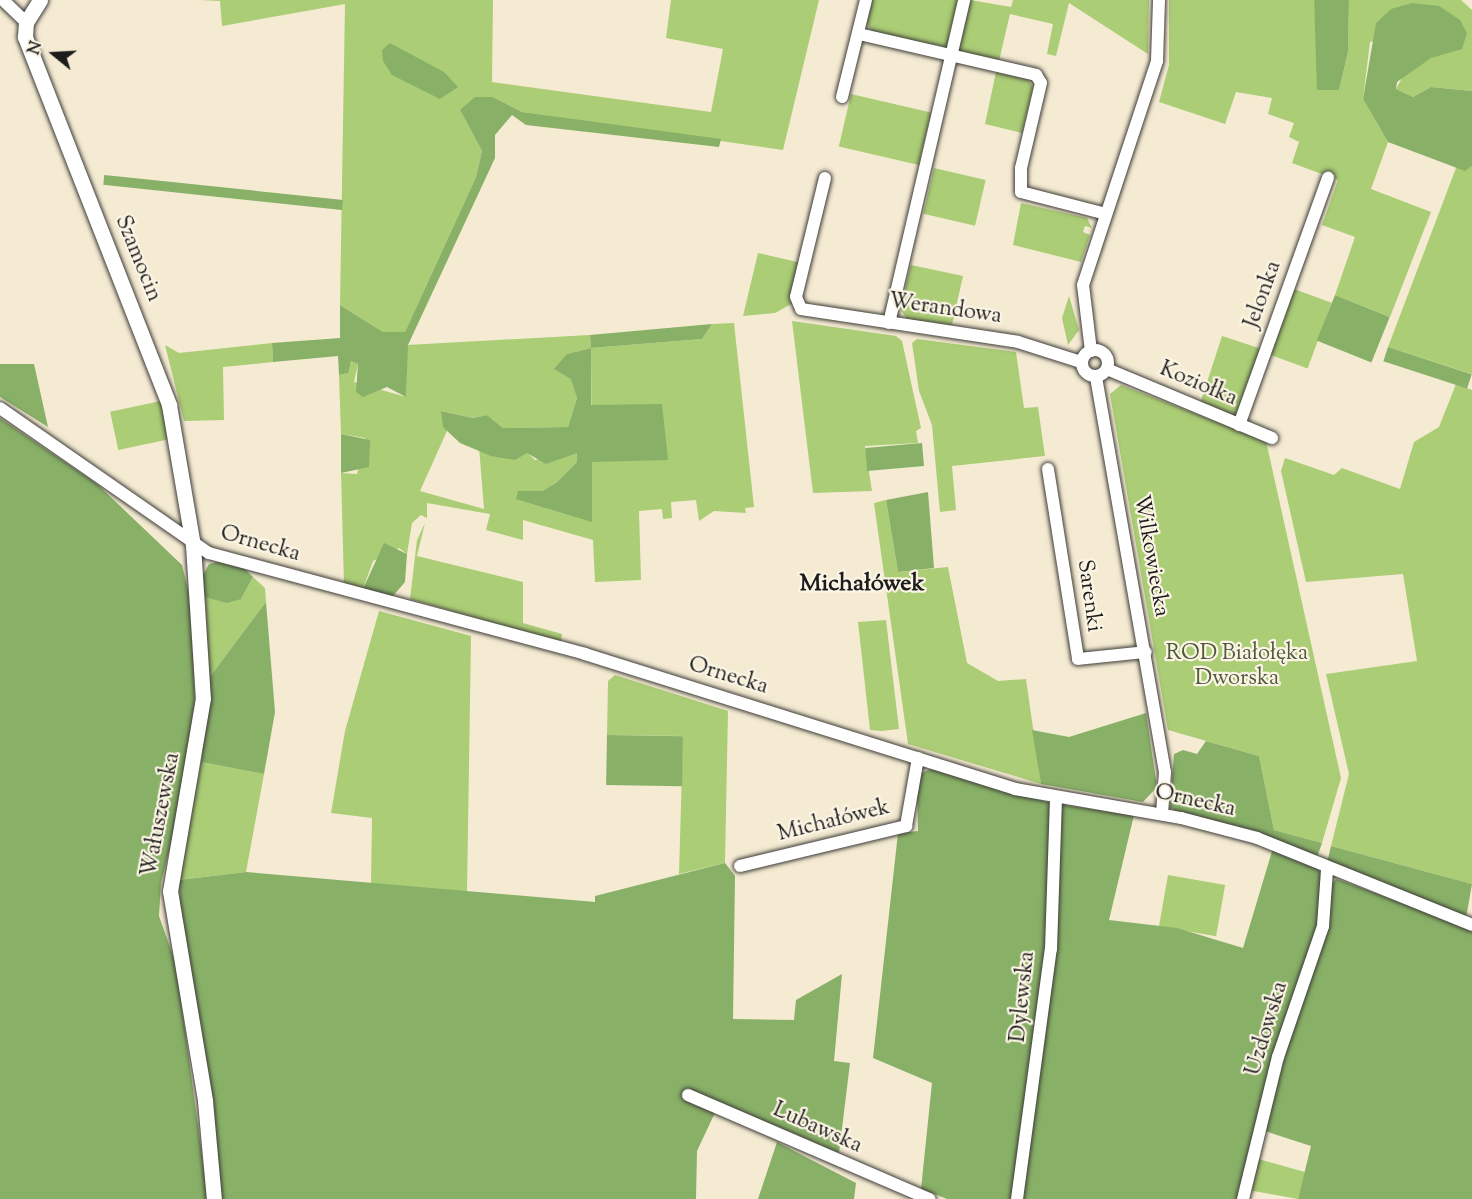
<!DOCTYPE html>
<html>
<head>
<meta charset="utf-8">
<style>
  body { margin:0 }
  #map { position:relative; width:1472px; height:1199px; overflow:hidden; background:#f5ebd3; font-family:"Sorts Mill Goudy",serif }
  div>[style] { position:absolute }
  .green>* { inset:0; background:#abcd76; transform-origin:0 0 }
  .forest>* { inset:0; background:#88b067; transform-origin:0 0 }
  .roads { filter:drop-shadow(0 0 2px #3d3b37) drop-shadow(0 0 2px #3d3b37) }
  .minor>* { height:12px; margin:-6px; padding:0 6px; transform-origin:6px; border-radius:6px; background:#fff }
  .minor>.ring { margin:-6px; padding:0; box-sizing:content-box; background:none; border:12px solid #fff; border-radius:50% }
  .tertiary>* { height:15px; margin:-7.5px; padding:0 7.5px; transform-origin:7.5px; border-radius:7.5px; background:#fff }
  span { translate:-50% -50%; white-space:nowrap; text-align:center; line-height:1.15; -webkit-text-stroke:4.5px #fcf5e5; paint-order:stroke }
  .street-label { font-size:22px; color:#1c1c1c }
  .park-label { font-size:22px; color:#4e5a3c }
  .neighbourhood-label { font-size:24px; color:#1c1c1c; font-weight:700 }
  .north { position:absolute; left:24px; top:24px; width:60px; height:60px; -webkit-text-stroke:4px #fcf5e5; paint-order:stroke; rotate:288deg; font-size:16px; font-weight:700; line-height:24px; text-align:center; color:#1c1c1c }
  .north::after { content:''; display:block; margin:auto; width:21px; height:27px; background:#1c1c1c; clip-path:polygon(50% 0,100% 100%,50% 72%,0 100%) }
</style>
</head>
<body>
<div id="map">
  <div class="green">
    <div style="clip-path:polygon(200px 0,493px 0,492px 82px,711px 112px,723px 49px,666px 38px,671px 0,819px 0,783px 150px,522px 112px,493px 97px,460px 110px,482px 151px,476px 177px,405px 332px,396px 333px,383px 332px,340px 305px,345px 4px,222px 26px,220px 1px)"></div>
    <div style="clip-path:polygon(870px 0,959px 0,947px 47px,874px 34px,865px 21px)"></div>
    <div style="clip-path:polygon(970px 0,1011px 7px,1013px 0,1149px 0,1148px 54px,1069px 3px,1056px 56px,1047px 54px,1053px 24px,1010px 14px,999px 61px,962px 53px,958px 48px)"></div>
    <div style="clip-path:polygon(1169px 0,1314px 0,1318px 90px,1339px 90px,1348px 52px,1349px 0,1461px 0,1472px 10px,1472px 91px,1431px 87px,1413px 97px,1396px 89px,1403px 76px,1467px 33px,1459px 23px,1370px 42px,1363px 99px,1388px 142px,1371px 189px,1431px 212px,1390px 317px,1335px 295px,1355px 237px,1322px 225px,1338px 180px,1292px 163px,1299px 142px,1289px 137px,1294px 123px,1268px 114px,1272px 98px,1236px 92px,1225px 124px,1159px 102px,1169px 65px)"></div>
    <div style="clip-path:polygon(996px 72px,1028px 79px,1033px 88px,1022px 133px,985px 124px)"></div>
    <div style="left:851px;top:94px;width:82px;height:54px;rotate:13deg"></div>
    <div style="clip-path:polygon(1472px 166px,1472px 374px,1388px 347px,1456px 168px)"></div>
    <div style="left:934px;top:168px;width:53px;height:47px;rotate:13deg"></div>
    <div style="clip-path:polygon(1021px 203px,1087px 218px,1092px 228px,1085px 226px,1083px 232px,1090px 235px,1081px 262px,1013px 245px)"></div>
    <div style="clip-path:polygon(758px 253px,802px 263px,793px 303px,775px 313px,743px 316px)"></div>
    <div style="clip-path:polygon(911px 265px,963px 276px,952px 325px,907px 319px,900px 309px)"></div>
    <div style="left:1294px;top:289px;width:40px;height:70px;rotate:20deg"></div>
    <div style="clip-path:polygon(1069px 296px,1079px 330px,1068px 345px,1062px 318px)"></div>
    <div style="clip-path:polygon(792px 321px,896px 336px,902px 341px,921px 428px,916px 431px,918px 443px,865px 446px,872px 491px,813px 493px)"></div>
    <div style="clip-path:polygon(evenodd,734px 323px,754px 507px,745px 508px,746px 513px,714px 511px,699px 521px,696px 500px,671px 502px,672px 518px,663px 519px,662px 509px,639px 511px,641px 580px,595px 582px,593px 540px,523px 520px,523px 540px,486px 530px,490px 514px,427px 503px,427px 518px,421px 515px,412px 523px,407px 554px,399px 548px,373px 561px,363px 589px,344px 584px,341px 473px,357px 474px,365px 438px,341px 434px,339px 375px,347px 373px,351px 361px,358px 364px,354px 382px,406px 397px,407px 345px,590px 335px,591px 348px,702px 339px,712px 324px,734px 323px,591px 348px,592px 521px,518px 491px,542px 491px,556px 483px,577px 462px,577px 453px,571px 452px,535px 460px,527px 452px,492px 456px,479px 447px,484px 509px,420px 491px,447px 431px,442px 411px,473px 418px,487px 415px,503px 428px,568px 427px,577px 398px,567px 354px,591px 348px)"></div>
    <div style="left:1222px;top:336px;width:41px;height:72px;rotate:18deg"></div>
    <div style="clip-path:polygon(917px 339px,1016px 352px,1024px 408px,1038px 407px,1045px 456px,952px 466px,956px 510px,940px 512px,932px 425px,919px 391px,912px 343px)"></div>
    <div style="clip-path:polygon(272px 343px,273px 362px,223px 367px,224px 420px,184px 421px,165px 345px,179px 353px)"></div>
    <div style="clip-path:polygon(1456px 384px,1472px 390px,1472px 884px,1331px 846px,1349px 774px,1326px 674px,1417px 661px,1403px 574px,1306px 582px,1281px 471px,1285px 458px,1334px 475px,1342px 468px,1400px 489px,1414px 442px,1439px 427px)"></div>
    <div style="clip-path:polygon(1121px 385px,1266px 441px,1341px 778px,1322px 843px,1274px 830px,1259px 756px,1168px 730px,1110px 394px)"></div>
    <div style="left:161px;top:401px;width:39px;height:52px;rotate:78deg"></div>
    <div style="clip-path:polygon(886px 500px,898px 572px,948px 567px,967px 663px,998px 681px,1026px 679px,1041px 784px,908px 744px,874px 503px)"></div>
    <div style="clip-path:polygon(425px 523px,417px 556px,523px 582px,523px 623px,562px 634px,561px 642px,410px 599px,417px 540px)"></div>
    <div style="clip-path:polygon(253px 577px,265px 588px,266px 602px,209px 678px,205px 597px,241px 599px)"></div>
    <div style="clip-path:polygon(379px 611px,471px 636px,467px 892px,371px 884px,372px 818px,331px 813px,345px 731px)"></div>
    <div style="clip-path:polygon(886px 620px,899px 729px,881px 731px,870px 730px,858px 622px)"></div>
    <div style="clip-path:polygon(615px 675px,728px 711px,725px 863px,679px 874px,683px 736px,607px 735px,608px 681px)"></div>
    <div style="clip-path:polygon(201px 762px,264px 774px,246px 872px,179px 880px)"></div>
    <div style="left:1168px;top:875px;width:58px;height:52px;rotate:10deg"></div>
    <div style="clip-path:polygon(1258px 1159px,1305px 1172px,1298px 1199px,1248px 1190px)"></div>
  </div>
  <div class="forest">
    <div style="clip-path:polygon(1314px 0,1349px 0,1348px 52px,1339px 90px,1317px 90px)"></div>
    <div style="clip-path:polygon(1412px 3px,1439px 6px,1460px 20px,1467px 33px,1462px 49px,1431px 58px,1397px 82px,1396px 89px,1413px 97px,1431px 87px,1472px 91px,1472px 166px,1465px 171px,1388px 142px,1363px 99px,1376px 23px,1391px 9px)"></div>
    <div style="clip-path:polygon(390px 43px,444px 72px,458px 87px,440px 99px,392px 75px,383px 61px,382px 50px)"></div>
    <div style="clip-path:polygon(475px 97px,493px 97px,522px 112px,721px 139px,719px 147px,526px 125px,512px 115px,495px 135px,495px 158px,408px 345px,406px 397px,387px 387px,363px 397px,356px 392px,358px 364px,351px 361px,348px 373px,339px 375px,338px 356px,273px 362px,272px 343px,340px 338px,340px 305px,383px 332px,405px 332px,476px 177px,482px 151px,460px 110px)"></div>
    <div style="left:343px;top:200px;width:10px;height:240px;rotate:96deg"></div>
    <div style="left:1335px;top:295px;width:59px;height:49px;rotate:22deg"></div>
    <div style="clip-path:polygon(712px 324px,702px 339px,591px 348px,591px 405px,662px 404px,668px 460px,592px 462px,592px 522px,516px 499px,518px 491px,542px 491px,556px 483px,577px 462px,577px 453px,546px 464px,527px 453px,515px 460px,491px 456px,460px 443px,443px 427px,441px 411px,473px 418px,487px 415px,503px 428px,568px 427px,577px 398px,571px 379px,554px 369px,567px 354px,591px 348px,590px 335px)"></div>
    <div style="left:1388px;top:347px;width:88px;height:15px;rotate:18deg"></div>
    <div style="clip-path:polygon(0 364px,34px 364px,48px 427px,0 397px)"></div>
    <div style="clip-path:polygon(0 418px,97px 484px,182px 565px,193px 611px,195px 713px,190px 767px,161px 883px,159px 916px,176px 964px,208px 1199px,0 1199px)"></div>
    <div style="clip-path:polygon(341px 434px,370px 440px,369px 467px,341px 473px)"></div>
    <div style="left:922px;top:443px;width:23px;height:57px;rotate:85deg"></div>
    <div style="clip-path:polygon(928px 492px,934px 568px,898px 572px,886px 500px)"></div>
    <div style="clip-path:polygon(384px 543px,407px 554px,405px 582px,393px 596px,363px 589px)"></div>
    <div style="clip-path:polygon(218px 562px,244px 568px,253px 577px,241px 599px,227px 603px,205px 597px,202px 577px,209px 564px)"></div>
    <div style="clip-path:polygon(266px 602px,275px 712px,264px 774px,201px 762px,209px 678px)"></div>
    <div style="clip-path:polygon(1146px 713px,1157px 787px,1143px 802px,1041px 784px,1032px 730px,1069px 737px)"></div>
    <div style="left:607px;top:735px;width:76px;height:50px;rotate:1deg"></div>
    <div style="clip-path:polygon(1206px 741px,1259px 756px,1274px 830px,1322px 843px,1317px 857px,1273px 838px,1181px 815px,1170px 807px,1174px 754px,1183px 750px,1197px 754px)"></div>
    <div style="clip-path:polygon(931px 769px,1050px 803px,1134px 815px,1109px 920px,1177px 928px,1243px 948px,1273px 848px,1318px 869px,1324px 881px,1322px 913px,1240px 1199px,947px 1199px,921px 1189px,932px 1083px,873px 1058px,898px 833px,918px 831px,917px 787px,921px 773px)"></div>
    <div style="clip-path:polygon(1331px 846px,1472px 884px,1466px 918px,1327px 863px)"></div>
    <div style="clip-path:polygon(725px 863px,735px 876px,733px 1019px,794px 1020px,796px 1000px,842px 974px,834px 1061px,850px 1063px,839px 1153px,720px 1102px,697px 1151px,696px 1199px,219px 1199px,181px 937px,179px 880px,246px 872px,595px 902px,595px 896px)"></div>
    <div style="clip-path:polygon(1337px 879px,1472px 929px,1472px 1199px,1298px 1199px,1311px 1146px,1265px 1131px,1331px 883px)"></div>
    <div style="clip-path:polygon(777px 1142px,856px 1183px,854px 1199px,758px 1199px)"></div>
  </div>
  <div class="roads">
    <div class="minor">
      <div style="left:3px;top:0;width:32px;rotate:44deg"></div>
      <div style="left:859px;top:34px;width:182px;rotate:13deg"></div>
      <div style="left:1036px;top:75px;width:9px;rotate:58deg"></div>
      <div style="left:1041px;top:83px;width:87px;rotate:103.2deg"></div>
      <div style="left:1021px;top:168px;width:24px;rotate:90deg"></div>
      <div style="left:1021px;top:192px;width:88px;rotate:14.5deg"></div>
      <div style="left:842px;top:97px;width:100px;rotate:-76.1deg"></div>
      <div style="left:825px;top:178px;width:122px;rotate:103.7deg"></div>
      <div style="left:796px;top:297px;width:13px;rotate:67deg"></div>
      <div style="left:801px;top:309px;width:219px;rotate:8.6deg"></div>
      <div style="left:1018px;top:342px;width:66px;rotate:17.6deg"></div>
      <div style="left:889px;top:323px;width:332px;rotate:-76.9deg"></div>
      <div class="ring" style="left:1082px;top:350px;width:14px;height:14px"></div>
      <div style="left:1091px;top:351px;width:66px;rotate:-96.9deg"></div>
      <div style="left:1083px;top:285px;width:236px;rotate:-71.7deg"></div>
      <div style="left:1157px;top:61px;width:61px;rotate:-88.1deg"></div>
      <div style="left:1107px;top:369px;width:179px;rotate:22.7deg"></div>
      <div style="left:1096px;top:377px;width:401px;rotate:80.1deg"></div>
      <div style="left:1165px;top:772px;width:42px;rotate:94.1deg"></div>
      <div style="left:0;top:408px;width:254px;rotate:34.8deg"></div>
      <div style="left:209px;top:553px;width:389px;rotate:15deg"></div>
      <div style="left:585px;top:654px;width:451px;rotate:17.4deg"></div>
      <div style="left:1015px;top:789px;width:169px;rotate:9.9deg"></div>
      <div style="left:1181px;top:818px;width:79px;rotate:14.7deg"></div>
      <div style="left:1257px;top:838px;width:232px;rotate:22deg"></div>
      <div style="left:1239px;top:425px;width:263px;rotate:-70.2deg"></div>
      <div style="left:1048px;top:469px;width:192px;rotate:81deg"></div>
      <div style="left:1078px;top:659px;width:68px;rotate:-5.9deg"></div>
      <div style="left:740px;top:866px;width:171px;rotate:-13.5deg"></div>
      <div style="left:906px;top:826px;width:69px;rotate:-80deg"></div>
      <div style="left:688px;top:1095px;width:263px;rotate:23.3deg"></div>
      <div style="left:1017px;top:1199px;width:252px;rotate:-82.3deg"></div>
      <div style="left:1051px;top:949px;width:151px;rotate:-88.1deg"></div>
      <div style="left:1243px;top:1199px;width:146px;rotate:-76.2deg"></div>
      <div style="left:1278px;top:1057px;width:139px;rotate:-71deg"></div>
      <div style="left:1323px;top:926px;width:56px;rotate:-85.9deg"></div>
    </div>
    <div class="tertiary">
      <div style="left:40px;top:0;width:26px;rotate:122deg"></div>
      <div style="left:26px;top:22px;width:15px;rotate:94deg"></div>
      <div style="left:25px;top:37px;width:395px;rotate:68.6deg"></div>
      <div style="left:169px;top:405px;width:142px;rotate:80.3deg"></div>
      <div style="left:193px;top:545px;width:153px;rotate:86.3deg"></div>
      <div style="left:203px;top:698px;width:196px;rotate:99.7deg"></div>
      <div style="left:170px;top:891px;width:213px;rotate:80.5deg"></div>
      <div style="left:205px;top:1101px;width:98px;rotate:84.8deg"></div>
    </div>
  </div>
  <div class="street-label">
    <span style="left:137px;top:259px;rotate:68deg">Szamocin</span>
    <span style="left:1264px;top:295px;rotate:-70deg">Jelonka</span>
    <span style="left:945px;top:310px;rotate:8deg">Werandowa</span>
    <span style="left:1198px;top:385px;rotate:23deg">Koziołka</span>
    <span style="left:260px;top:545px;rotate:16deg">Ornecka</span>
    <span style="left:1150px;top:556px;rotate:80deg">Wilkowiecka</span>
    <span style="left:1088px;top:596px;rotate:82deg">Sarenki</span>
    <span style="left:728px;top:677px;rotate:17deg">Ornecka</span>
    <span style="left:1195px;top:802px;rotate:13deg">Ornecka</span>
    <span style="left:162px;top:815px;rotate:-79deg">Wałuszewska</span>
    <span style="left:834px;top:822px;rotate:-14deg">Michałówek</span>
    <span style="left:1024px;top:997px;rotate:-84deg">Dylewska</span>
    <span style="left:1268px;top:1029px;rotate:-73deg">Uzdowska</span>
    <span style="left:817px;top:1129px;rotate:24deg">Lubawska</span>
  </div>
  <div class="park-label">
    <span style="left:1237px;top:667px">ROD Białołęka<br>Dworska</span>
  </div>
  <div class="neighbourhood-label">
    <span style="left:862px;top:585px">Michałówek</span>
  </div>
  <div class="north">N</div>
</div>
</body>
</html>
